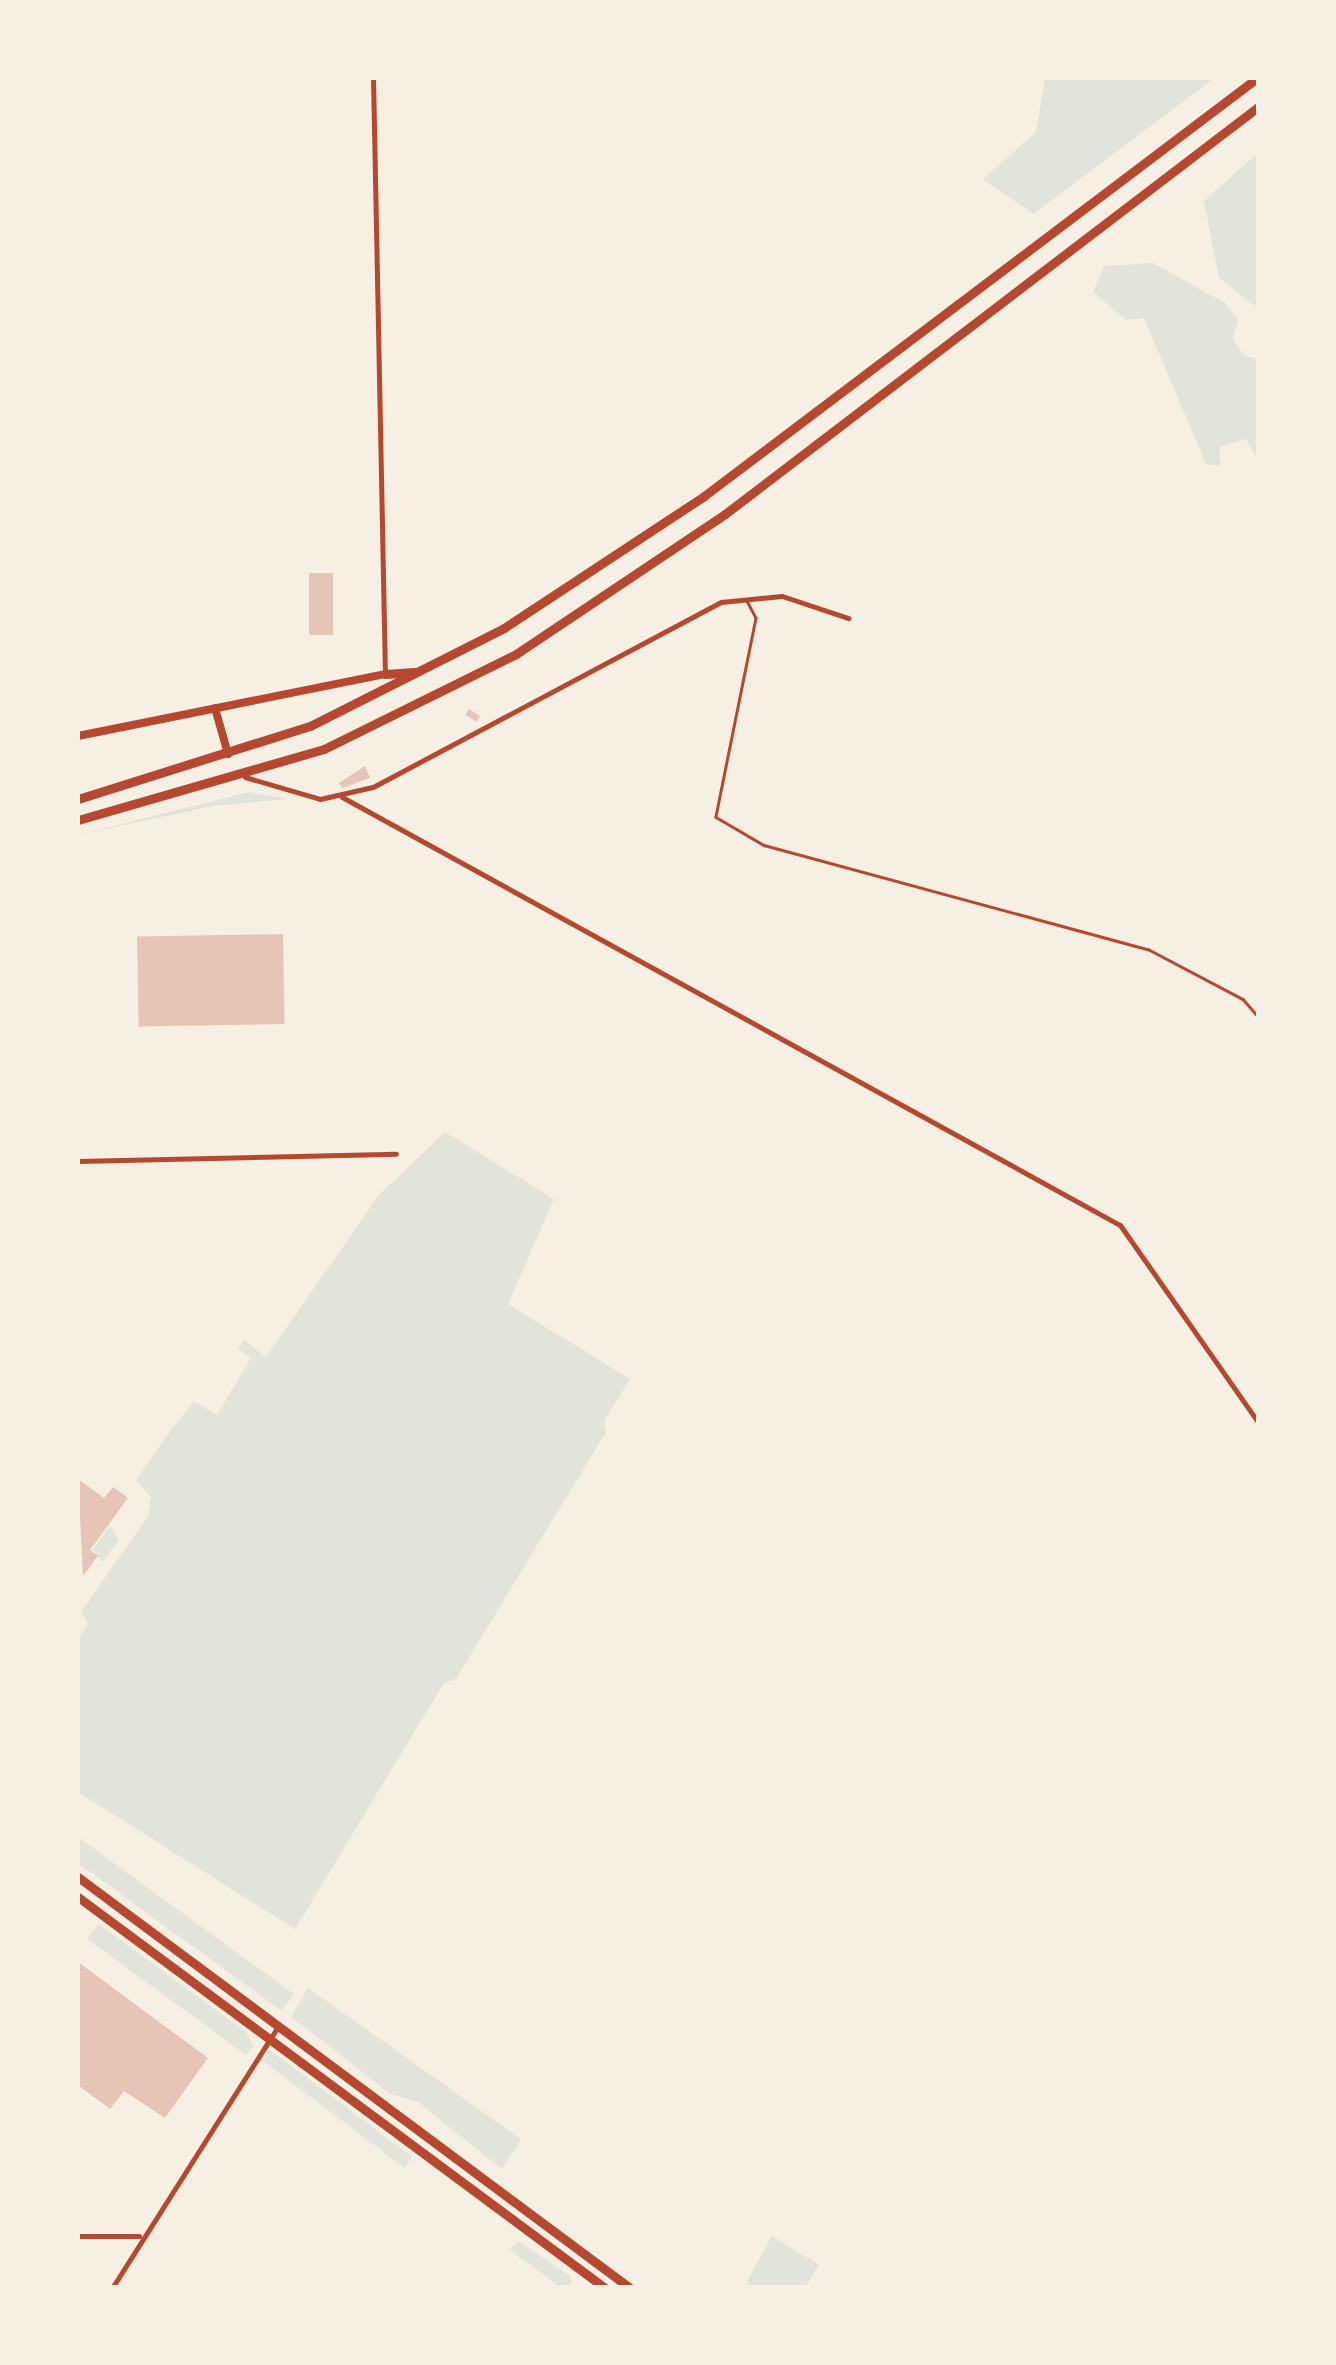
<!DOCTYPE html>
<html>
<head>
<meta charset="utf-8">
<style>
  body { margin:0 }
  #map { position:relative; width:1336px; height:2365px; overflow:hidden; background:#f6efe4; font-family:"Work Sans",sans-serif }
  div>[style] { position:absolute }
  .green>* { inset:0; background:#e2e4dc; transform-origin:0 0 }
  .building>* { inset:0; background:#e6c5b7; transform-origin:0 0 }
  .service>* { height:2.5px; margin:-1.25px; padding:0 1.25px; transform-origin:1.25px; border-radius:1.25px; background:#b5482f }
  .minor>* { height:5px; margin:-2.5px; padding:0 2.5px; transform-origin:2.5px; border-radius:2.5px; background:#b5482f }
  .tertiary>* { height:8px; margin:-4px; padding:0 4px; transform-origin:4px; border-radius:4px; background:#b5482f }
  .primary>* { height:9px; margin:-4.5px; padding:0 4.5px; transform-origin:4.5px; border-radius:4.5px; background:#b5482f }
  .trunk>* { height:9px; margin:-4.5px; padding:0 4.5px; transform-origin:4.5px; border-radius:4.5px; background:#b5482f }
  span { translate:-50% -50%; white-space:nowrap; text-align:center; line-height:1.15; -webkit-text-stroke:8px #f6efe4; paint-order:stroke }
  .frame { position:absolute; inset:0; border:80px solid #f6efe4; pointer-events:none }
</style>
</head>
<body>
<div id="map">
  <div class="green">
    <div style="clip-path:polygon(1045px 78px,1215px 78px,1033px 214px,983px 179px,1036px 132px)"></div>
    <div style="clip-path:polygon(1258px 153px,1258px 308px,1219px 278px,1204px 201px)"></div>
    <div style="clip-path:polygon(1153px 263px,1225px 303px,1238px 320px,1233px 340px,1244px 355px,1258px 359px,1258px 461px,1246px 439px,1219px 447px,1221px 466px,1206px 464px,1144px 318px,1126px 320px,1093px 292px,1104px 266px)"></div>
    <div style="clip-path:polygon(249px 792px,289px 799px,213px 806px,78px 835px)"></div>
    <div style="clip-path:polygon(445px 1132px,554px 1199px,508px 1304px,630px 1379px,604px 1421px,606px 1432px,456px 1679px,444px 1683px,295px 1929px,78px 1792px,78px 1639px,88px 1624px,81px 1612px,148px 1516px,151px 1497px,136px 1480px,167px 1435px,194px 1401px,217px 1415px,251px 1358px,238px 1349px,244px 1340px,266px 1357px,379px 1195px)"></div>
    <div style="clip-path:polygon(110px 1525px,119px 1540px,102px 1562px,93px 1550px)"></div>
    <div style="left:78px;top:1837px;width:267px;height:21px;rotate:36deg"></div>
    <div style="clip-path:polygon(99px 1924px,246px 2032px,253px 2046px,246px 2055px,87px 1939px)"></div>
    <div style="clip-path:polygon(308px 1988px,521px 2139px,502px 2169px,418px 2102px,391px 2094px,291px 2017px)"></div>
    <div style="left:270px;top:2050px;width:178px;height:13px;rotate:37deg"></div>
    <div style="clip-path:polygon(772px 2236px,819px 2265px,805px 2287px,750px 2287px,747px 2281px)"></div>
    <div style="clip-path:polygon(518px 2241px,570px 2276px,572px 2287px,560px 2287px,510px 2250px)"></div>
  </div>
  <div class="building">
    <div style="left:309px;top:573px;width:24px;height:62px"></div>
    <div style="left:469px;top:709px;width:13px;height:7px;rotate:32deg"></div>
    <div style="clip-path:polygon(365px 766px,370px 778px,342px 788px,339px 783px)"></div>
    <div style="left:283px;top:934px;width:90px;height:146px;rotate:89deg"></div>
    <div style="clip-path:polygon(78px 1479px,104px 1498px,113px 1487px,128px 1498px,90px 1550px,98px 1556px,83px 1576px)"></div>
    <div style="clip-path:polygon(78px 1962px,208px 2058px,165px 2118px,124px 2091px,110px 2109px,78px 2085px)"></div>
  </div>
  <div class="service">
    <div style="left:746px;top:599px;width:21px;rotate:62deg"></div>
    <div style="left:756px;top:618px;width:203px;rotate:101.4deg"></div>
    <div style="left:716px;top:817px;width:56px;rotate:30.3deg"></div>
    <div style="left:764px;top:845px;width:398px;rotate:15.2deg"></div>
    <div style="left:1148px;top:949px;width:107px;rotate:27.8deg"></div>
    <div style="left:1243px;top:999px;width:23px;rotate:49deg"></div>
  </div>
  <div class="minor">
    <div style="left:373px;top:78px;width:596px;rotate:88.85deg"></div>
    <div style="left:245px;top:777px;width:78px;rotate:16.3deg"></div>
    <div style="left:320px;top:799px;width:54px;rotate:-12.8deg"></div>
    <div style="left:373px;top:787px;width:394px;rotate:-28deg"></div>
    <div style="left:721px;top:602px;width:61px;rotate:-5.6deg"></div>
    <div style="left:782px;top:596px;width:70px;rotate:18.4deg"></div>
    <div style="left:342px;top:797px;width:888px;rotate:28.82deg"></div>
    <div style="left:1120px;top:1225px;width:241px;rotate:55deg"></div>
    <div style="left:78px;top:1161px;width:318px;rotate:-1.3deg"></div>
    <div style="left:78px;top:2236px;width:61px"></div>
    <div style="left:112px;top:2288px;width:310px;rotate:-57.6deg"></div>
  </div>
  <div class="tertiary">
    <div style="left:215px;top:708px;width:48px;rotate:74.2deg"></div>
    <div style="left:78px;top:736px;width:313px;rotate:-11.4deg"></div>
  </div>
  <div class="primary">
    <div style="left:78px;top:1877px;width:688px;rotate:36.67deg"></div>
    <div style="left:78px;top:1897px;width:656px;rotate:36.57deg"></div>
  </div>
  <div class="trunk">
    <div style="left:385px;top:674px;width:29px;rotate:-4deg"></div>
    <div style="left:78px;top:799px;width:243px;rotate:-17.5deg"></div>
    <div style="left:310px;top:726px;width:217px;rotate:-26.8deg"></div>
    <div style="left:504px;top:628px;width:240px;rotate:-33.4deg"></div>
    <div style="left:704px;top:496px;width:693px;rotate:-37.08deg"></div>
    <div style="left:78px;top:820px;width:256px;rotate:-16.1deg"></div>
    <div style="left:324px;top:749px;width:214px;rotate:-26.3deg"></div>
    <div style="left:516px;top:654px;width:252px;rotate:-33.8deg"></div>
    <div style="left:725px;top:514px;width:671px;rotate:-37.37deg"></div>
  </div>
  <div class="frame"></div>
</div>
</body>
</html>
